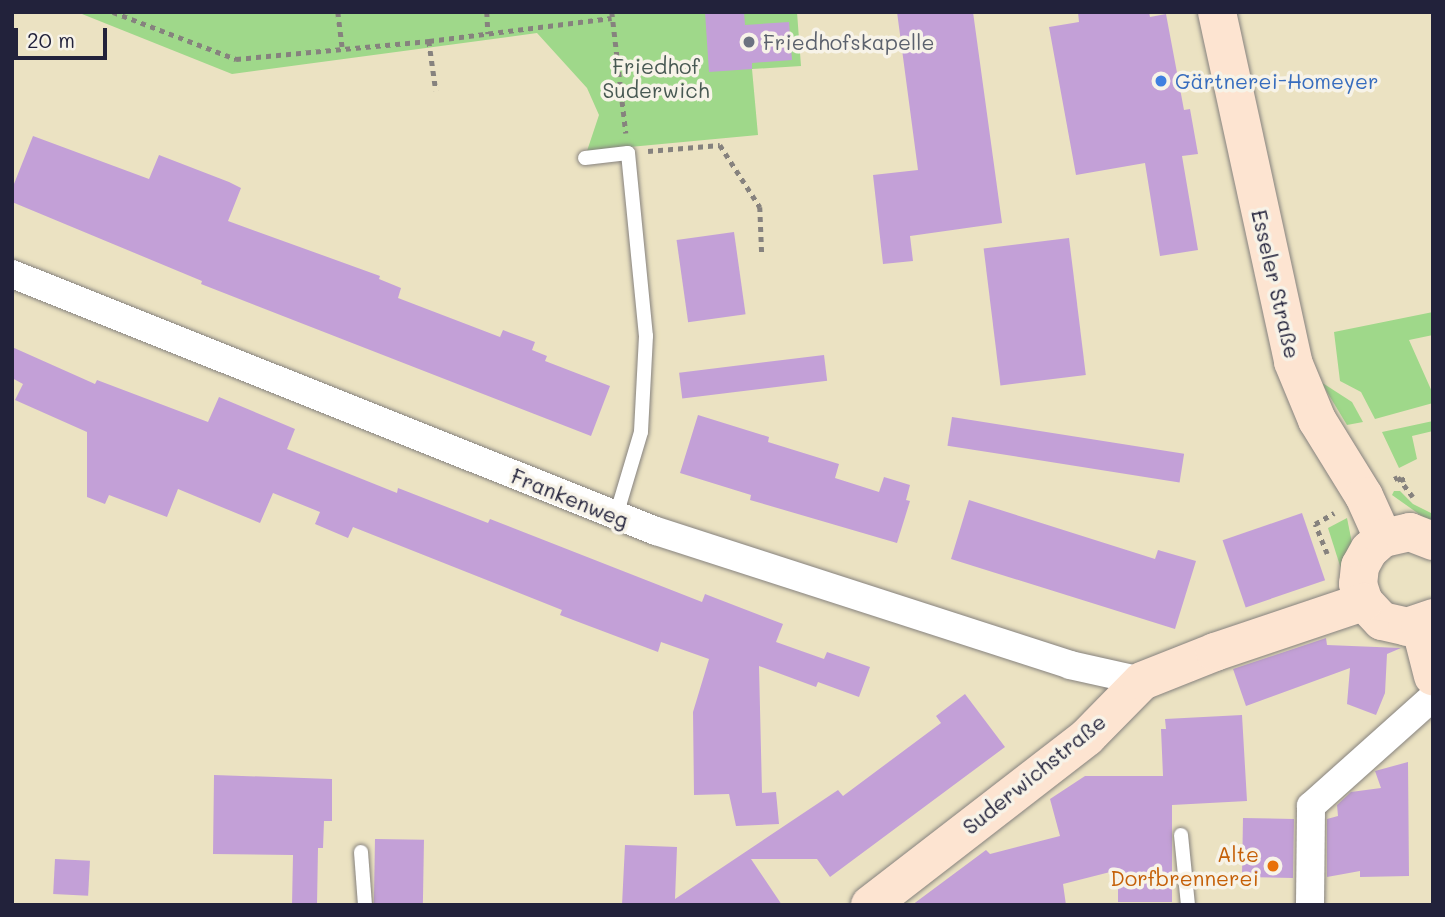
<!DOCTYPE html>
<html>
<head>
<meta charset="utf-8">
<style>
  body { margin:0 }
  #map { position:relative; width:1445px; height:917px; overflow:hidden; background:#ebe2c2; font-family:Mali,sans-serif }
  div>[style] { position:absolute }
  .green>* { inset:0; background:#9fd88a }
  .building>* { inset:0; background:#c3a0d7; transform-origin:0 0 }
  .path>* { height:4.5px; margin-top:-2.25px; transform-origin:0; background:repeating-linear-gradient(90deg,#86827e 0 5px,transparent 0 10px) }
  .roads { filter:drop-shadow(0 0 2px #86827e) drop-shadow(0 0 2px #86827e) }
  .lane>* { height:14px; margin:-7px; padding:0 7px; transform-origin:7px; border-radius:7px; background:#fff }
  .street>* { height:28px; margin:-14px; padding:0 14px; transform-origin:14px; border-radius:14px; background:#fff }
  .secondary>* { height:38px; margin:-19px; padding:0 19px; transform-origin:19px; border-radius:19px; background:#fde4d1 }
  .dots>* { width:19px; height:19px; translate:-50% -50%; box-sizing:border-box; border:4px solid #f7f3e8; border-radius:50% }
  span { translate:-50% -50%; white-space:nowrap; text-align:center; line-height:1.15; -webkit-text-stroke:7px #f7f3e8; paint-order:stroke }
  .worship-label { font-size:21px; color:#5b616d }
  .left { translate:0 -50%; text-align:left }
  .park-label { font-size:21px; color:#485953 }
  .shop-label { font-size:21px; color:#366cbe }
  .street-label { font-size:21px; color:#22223b }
  .food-label { font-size:21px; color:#c56008 }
  .right { translate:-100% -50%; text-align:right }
  .frame { position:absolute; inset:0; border:14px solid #22223b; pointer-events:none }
  .scale { position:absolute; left:14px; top:28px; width:93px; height:32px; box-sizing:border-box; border:4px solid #22223b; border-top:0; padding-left:9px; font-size:21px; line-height:24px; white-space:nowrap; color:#22223b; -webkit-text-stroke:5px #f7f3e8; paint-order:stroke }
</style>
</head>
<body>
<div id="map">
  <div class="green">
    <div style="clip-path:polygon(77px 12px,797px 12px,801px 66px,752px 69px,758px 135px,587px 151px,599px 115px,587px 88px,537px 33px,232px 74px)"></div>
    <div style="clip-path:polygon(1433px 312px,1433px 335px,1409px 340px,1433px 394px,1433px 403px,1375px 419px,1361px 392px,1340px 381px,1334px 332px)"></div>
    <div style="clip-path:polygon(1321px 382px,1352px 402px,1363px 422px,1347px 425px)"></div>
    <div style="clip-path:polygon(1433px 421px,1433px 431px,1412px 436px,1417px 459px,1399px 468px,1382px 432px)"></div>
    <div style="clip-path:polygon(1400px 491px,1413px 504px,1433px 514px,1433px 524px,1392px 495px,1394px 491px)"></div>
    <div style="clip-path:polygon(1347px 518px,1352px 543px,1342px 572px,1328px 528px)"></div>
  </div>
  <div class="building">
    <div style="clip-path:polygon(705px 12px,744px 12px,745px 25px,789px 22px,792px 60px,752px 63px,752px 69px,709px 72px)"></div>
    <div style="clip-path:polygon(897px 12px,973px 12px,1002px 223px,910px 236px,913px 261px,883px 264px,873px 175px,918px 170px)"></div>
    <div style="clip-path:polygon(1078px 12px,1149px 12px,1150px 17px,1166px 14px,1184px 110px,1190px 109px,1198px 154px,1182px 156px,1198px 250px,1160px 256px,1145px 163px,1076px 175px,1049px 27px,1079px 22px)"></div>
    <div style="clip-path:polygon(33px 136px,149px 179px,159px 155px,229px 182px,241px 188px,228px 221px,380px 276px,379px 279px,401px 288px,398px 298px,500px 337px,503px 330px,535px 342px,532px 350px,547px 356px,545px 361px,610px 386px,591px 436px,201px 284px,202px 281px,12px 202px,12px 189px)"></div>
    <div style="left:734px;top:232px;width:83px;height:58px;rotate:82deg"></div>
    <div style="left:1069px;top:238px;width:138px;height:86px;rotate:83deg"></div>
    <div style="clip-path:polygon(12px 347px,95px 384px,97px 380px,208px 422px,219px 397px,295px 429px,287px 449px,397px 493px,398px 488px,488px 523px,490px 519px,702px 602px,705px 594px,783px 624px,776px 642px,824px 659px,827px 652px,870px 667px,859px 697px,818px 682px,816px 687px,759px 666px,762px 793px,776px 792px,779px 824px,736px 826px,729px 794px,694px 795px,693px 712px,709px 659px,661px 642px,658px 652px,560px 615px,562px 610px,353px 527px,348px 538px,315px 524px,320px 512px,273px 493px,260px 523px,178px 489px,167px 517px,109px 495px,105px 504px,87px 497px,87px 432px,15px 400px,23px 384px,12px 378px)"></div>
    <div style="left:824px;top:355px;width:26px;height:146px;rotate:83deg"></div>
    <div style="clip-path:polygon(698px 415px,769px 437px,768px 442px,839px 464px,835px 478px,879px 492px,884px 477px,910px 485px,906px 500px,910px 501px,897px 543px,750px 500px,751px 495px,680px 473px)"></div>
    <div style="left:952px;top:417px;width:235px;height:29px;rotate:9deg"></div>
    <div style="clip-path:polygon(969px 500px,1155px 559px,1158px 550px,1196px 561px,1175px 629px,951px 559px)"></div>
    <div style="left:1302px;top:513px;width:71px;height:84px;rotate:71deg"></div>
    <div style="clip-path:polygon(1326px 638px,1327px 645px,1401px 648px,1387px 654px,1385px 693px,1376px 715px,1347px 704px,1350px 668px,1246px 706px,1233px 669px)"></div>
    <div style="clip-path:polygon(965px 694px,1005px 747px,830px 877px,817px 859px,751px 859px,782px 905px,622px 905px,625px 845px,677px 847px,675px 899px,838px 790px,843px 796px,941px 723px,936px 716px)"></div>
    <div style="clip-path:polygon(1242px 715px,1247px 801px,1172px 805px,1172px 902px,1118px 902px,1118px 870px,1063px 884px,1066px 905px,912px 905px,986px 850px,990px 854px,1060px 836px,1050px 799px,1085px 776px,1163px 776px,1161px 729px,1166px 729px,1165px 719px)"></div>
    <div style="clip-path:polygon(1408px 762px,1409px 876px,1360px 877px,1360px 871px,1327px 877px,1327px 819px,1338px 816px,1337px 805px,1351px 792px,1381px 788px,1375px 771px)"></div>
    <div style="clip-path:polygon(214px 775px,332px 779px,332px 821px,324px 821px,323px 848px,318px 848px,317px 905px,292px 905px,293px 855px,213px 854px)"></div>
    <div style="left:1243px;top:818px;width:51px;height:59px;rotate:1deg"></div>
    <div style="left:375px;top:839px;width:49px;height:66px;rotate:1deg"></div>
    <div style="left:55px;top:859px;width:35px;height:35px;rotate:3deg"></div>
  </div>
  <div class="path">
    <div style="left:113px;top:12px;width:132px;rotate:20.9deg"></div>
    <div style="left:236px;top:59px;width:194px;rotate:-5.3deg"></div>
    <div style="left:429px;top:41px;width:184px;rotate:-7.2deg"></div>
    <div style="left:338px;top:12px;width:35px;rotate:83deg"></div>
    <div style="left:487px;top:12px;width:22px;rotate:87deg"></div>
    <div style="left:612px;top:12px;width:122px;rotate:83.4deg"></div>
    <div style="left:429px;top:41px;width:50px;rotate:82deg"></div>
    <div style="left:648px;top:151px;width:72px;rotate:-4.8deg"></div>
    <div style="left:720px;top:145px;width:74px;rotate:57.2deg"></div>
    <div style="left:760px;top:207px;width:49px;rotate:87.7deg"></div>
    <div style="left:1394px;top:479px;width:4px;rotate:-27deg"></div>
    <div style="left:1398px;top:477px;width:25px;rotate:53deg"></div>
    <div style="left:1400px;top:480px;width:7px;rotate:-16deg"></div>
    <div style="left:1327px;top:554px;width:32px;rotate:-112deg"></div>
    <div style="left:1315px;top:524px;width:22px;rotate:-30deg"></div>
  </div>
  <div class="roads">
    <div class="lane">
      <div style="left:585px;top:158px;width:43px;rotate:-6.6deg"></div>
      <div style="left:628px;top:153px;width:184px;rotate:84.4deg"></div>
      <div style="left:646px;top:336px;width:96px;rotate:93deg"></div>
      <div style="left:641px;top:432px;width:88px;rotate:106.6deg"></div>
      <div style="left:1181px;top:835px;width:70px;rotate:84.3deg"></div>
      <div style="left:361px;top:852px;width:53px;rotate:85.7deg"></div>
    </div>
    <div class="street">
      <div style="left:12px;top:274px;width:693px;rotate:21.76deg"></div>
      <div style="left:656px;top:531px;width:435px;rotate:17.9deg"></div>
      <div style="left:1070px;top:665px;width:74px;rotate:12.5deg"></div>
      <div style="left:1310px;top:905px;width:99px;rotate:-89.4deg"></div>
      <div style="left:1311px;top:806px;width:164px;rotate:-41.8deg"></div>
    </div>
    <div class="secondary">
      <div style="left:1217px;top:12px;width:358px;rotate:77.7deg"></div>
      <div style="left:1293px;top:362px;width:63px;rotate:67.5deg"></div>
      <div style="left:1317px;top:420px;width:89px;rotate:58.3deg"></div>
      <div style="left:1364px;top:496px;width:46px;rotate:65.7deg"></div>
      <div style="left:1433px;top:541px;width:25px;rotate:-159deg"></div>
      <div style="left:1410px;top:532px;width:28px;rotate:167deg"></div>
      <div style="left:1383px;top:538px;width:18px;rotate:139deg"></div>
      <div style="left:1369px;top:550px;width:18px;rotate:119deg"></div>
      <div style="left:1360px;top:566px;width:18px;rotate:96deg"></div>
      <div style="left:1358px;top:584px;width:19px;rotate:72deg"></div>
      <div style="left:1364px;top:602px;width:26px;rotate:47deg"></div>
      <div style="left:1382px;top:621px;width:26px;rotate:13deg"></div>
      <div style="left:1407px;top:627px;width:28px;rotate:-19deg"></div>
      <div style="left:1420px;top:625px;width:53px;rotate:75.7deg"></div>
      <div style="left:870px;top:905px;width:274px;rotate:-37.7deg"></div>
      <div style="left:1087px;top:737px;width:78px;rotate:-45.5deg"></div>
      <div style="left:1142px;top:681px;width:79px;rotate:-21.7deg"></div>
      <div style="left:1215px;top:652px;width:157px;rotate:-18.6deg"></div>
    </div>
  </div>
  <div class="dots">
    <div style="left:749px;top:42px;background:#6b7280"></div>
    <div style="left:1161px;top:81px;background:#3f7fe0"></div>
    <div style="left:1273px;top:866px;background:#e8710a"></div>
  </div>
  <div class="worship-label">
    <span class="left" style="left:763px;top:42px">Friedhofskapelle</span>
  </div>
  <div class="park-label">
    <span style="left:656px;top:78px">Friedhof<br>Suderwich</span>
  </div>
  <div class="shop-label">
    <span class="left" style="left:1175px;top:81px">Gärtnerei-Homeyer</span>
  </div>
  <div class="street-label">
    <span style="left:1276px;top:284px;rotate:77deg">Esseler Straße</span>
    <span style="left:570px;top:498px;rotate:22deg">Frankenweg</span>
    <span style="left:1034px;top:774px;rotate:-39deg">Suderwichstraße</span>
  </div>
  <div class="food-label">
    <span class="right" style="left:1259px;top:866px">Alte<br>Dorfbrennerei</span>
  </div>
  <div class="frame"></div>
  <div class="scale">20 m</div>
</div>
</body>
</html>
